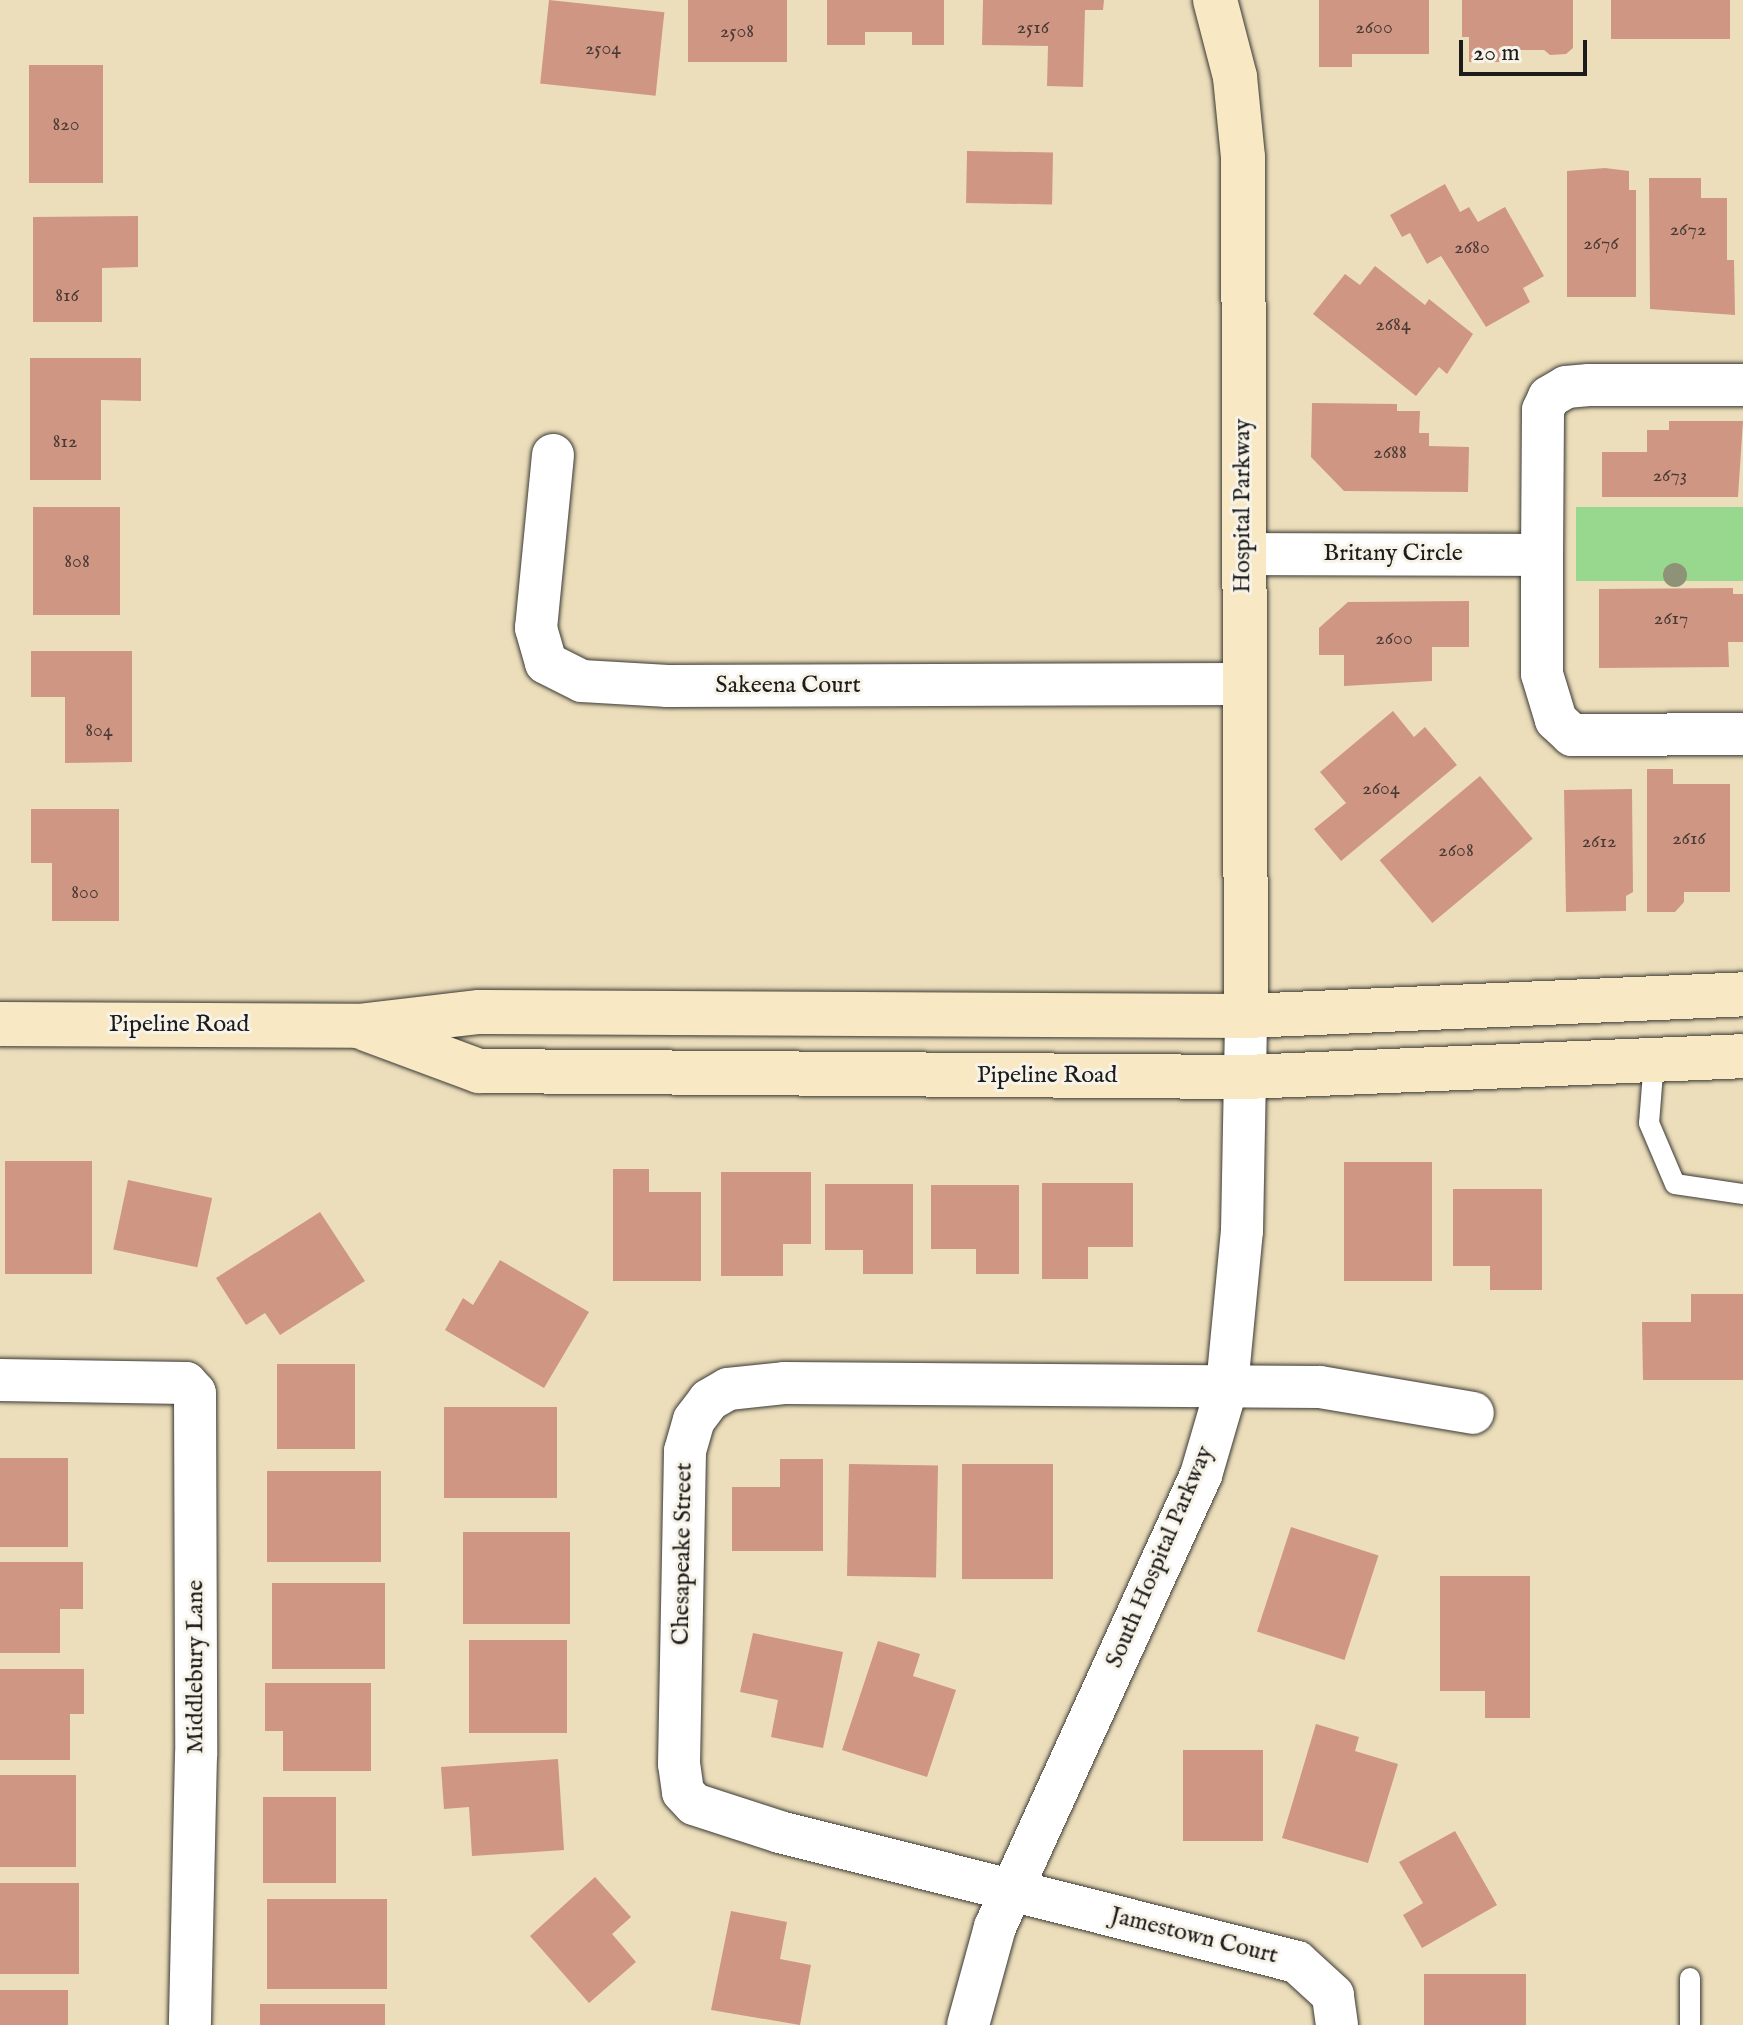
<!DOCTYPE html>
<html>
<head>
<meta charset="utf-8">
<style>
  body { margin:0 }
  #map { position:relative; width:1743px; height:2025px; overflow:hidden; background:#ecdebb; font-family:"IM FELL English",serif }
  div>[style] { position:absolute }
  .green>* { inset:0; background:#98d88e; transform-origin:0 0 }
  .building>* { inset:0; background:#cf9683; transform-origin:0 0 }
  .roads { filter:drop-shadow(0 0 2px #3b3934) drop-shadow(0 0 2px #3b3934) }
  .lane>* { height:20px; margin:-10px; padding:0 10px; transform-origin:10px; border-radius:10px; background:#fff }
  .street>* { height:42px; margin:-21px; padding:0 21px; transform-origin:21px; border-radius:21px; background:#fff }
  .secondary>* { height:44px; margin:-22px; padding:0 22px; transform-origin:22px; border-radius:22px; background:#f8e8c3 }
  .trees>* { width:24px; height:24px; margin:-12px; border-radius:50%; background:#8e9276 }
  span { translate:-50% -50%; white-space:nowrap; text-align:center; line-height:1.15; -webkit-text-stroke:6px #f7f3e8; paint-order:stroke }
  .number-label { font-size:20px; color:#493a36 }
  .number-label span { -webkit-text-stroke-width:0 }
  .street-label { font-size:24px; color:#1c1c1c }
  .scale { position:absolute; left:1459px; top:40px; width:128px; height:36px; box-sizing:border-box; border:4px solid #1c1c1c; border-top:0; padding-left:10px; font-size:24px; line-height:28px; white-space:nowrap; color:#1c1c1c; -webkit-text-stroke:6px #f7f3e8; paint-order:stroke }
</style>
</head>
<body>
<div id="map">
  <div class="green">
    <div style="left:1576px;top:507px;width:167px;height:74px"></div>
  </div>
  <div class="building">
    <div style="left:549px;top:0;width:116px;height:84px;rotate:6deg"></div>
    <div style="left:688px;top:0;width:99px;height:62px"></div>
    <div style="clip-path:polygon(827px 0,944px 0,944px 45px,912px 45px,912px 32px,865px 32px,865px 45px,827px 45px)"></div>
    <div style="clip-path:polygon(983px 0,1104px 0,1103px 10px,1085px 10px,1083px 87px,1047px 86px,1048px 46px,982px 45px)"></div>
    <div style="clip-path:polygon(1319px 0,1429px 0,1429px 54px,1352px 54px,1352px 67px,1319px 67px)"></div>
    <div style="clip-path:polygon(1462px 0,1573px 0,1573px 48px,1566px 54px,1550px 55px,1544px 50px,1511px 50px,1511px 62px,1469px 62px,1469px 37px,1462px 37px)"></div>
    <div style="left:1611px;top:0;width:119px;height:39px"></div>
    <div style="left:29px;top:65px;width:74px;height:118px"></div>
    <div style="left:967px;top:151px;width:86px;height:52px;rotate:1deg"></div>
    <div style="clip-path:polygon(1605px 168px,1629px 171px,1629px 190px,1636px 190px,1636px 297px,1567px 297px,1567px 171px)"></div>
    <div style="clip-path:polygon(1649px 178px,1701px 178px,1701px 198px,1727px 198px,1727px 260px,1734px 260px,1735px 315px,1650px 309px)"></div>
    <div style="clip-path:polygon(1445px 184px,1460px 212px,1469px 207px,1478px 222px,1505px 207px,1544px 276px,1523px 288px,1530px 302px,1486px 327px,1441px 256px,1427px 264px,1410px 233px,1402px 237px,1390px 215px)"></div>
    <div style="clip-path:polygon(138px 216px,138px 267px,102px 268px,102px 322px,33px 322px,33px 217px)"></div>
    <div style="clip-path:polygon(1375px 266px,1425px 305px,1429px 299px,1473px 334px,1447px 374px,1439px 367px,1416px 396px,1313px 314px,1345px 274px,1360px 285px)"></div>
    <div style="clip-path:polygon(30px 358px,141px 358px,141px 401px,101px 400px,101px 480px,30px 480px)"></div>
    <div style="clip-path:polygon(1312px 403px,1397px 404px,1397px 411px,1420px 411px,1419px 433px,1429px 433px,1429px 446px,1469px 447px,1468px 492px,1344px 491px,1311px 457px)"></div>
    <div style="clip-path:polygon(1669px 421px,1743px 421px,1738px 497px,1602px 497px,1602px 452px,1647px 452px,1647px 430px,1669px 430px)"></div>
    <div style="left:33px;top:507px;width:87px;height:108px"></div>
    <div style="clip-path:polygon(1733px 588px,1733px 594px,1743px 594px,1743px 642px,1728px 642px,1729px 667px,1599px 668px,1599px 589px)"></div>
    <div style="clip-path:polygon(1469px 601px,1469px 647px,1432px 647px,1432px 681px,1344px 686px,1344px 655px,1319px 655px,1319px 628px,1348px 602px)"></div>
    <div style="clip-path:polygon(31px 651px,132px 651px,132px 762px,65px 763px,65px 697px,31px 697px)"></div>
    <div style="clip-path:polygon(1393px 711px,1414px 737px,1425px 727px,1457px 765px,1341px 861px,1314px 829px,1346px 803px,1320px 772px)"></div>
    <div style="clip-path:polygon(1647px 769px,1673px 769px,1673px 784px,1730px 784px,1730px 892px,1684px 892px,1684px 902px,1675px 912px,1647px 912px)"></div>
    <div style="left:1480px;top:776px;width:82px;height:131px;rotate:50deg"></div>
    <div style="clip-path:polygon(1632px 789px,1633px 892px,1626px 896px,1626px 911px,1566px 912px,1564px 790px)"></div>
    <div style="clip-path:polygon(31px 809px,119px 809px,119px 921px,52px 921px,52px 863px,31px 863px)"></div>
    <div style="left:5px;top:1161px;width:87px;height:113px"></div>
    <div style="left:1344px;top:1162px;width:88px;height:119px"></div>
    <div style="clip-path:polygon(613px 1169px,649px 1169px,649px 1192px,701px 1192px,701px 1281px,613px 1281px)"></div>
    <div style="clip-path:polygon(721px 1172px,811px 1172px,811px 1244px,783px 1244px,783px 1276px,721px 1276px)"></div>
    <div style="left:128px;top:1180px;width:86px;height:71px;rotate:12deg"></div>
    <div style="clip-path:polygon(1042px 1183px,1133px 1183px,1133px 1247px,1088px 1247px,1088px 1279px,1042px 1279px)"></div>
    <div style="clip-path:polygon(825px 1184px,913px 1184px,913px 1274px,863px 1274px,863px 1250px,825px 1250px)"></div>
    <div style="clip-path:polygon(931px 1185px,1019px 1185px,1019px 1274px,976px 1274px,976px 1249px,931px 1249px)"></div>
    <div style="clip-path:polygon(1453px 1189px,1542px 1189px,1542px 1290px,1490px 1290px,1490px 1266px,1453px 1266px)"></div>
    <div style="clip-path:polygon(320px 1212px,365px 1281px,280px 1335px,265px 1313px,246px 1325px,216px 1278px)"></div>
    <div style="clip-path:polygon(500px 1260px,589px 1312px,544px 1388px,445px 1330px,463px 1298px,473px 1305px)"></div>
    <div style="clip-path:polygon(1691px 1294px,1743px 1294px,1743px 1380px,1643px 1380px,1642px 1322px,1691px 1322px)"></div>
    <div style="left:277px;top:1364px;width:78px;height:85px"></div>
    <div style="left:444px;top:1407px;width:113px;height:91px"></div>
    <div style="left:0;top:1458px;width:68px;height:89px"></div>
    <div style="clip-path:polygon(780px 1459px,823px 1459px,823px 1551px,732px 1551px,732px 1487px,780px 1487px)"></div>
    <div style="left:849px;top:1464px;width:89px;height:112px;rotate:1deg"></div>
    <div style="left:962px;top:1464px;width:91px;height:115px"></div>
    <div style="left:267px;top:1471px;width:114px;height:91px"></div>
    <div style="left:1291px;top:1527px;width:92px;height:110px;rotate:18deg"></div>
    <div style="left:463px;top:1532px;width:107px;height:92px"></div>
    <div style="clip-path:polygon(0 1562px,83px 1562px,83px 1609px,60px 1609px,60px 1653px,0 1653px)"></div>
    <div style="clip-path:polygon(1440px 1576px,1530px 1576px,1530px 1718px,1485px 1718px,1485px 1691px,1440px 1691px)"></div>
    <div style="left:272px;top:1583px;width:113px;height:86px"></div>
    <div style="clip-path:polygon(753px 1633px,843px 1652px,823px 1748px,771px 1737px,778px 1700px,740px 1692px)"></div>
    <div style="left:469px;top:1640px;width:98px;height:93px"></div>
    <div style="clip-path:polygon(878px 1641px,920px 1654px,913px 1676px,956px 1690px,927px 1777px,842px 1750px)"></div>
    <div style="clip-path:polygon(0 1669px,84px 1669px,84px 1714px,70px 1714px,70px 1760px,0 1760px)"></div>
    <div style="clip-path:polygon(265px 1683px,371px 1683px,371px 1771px,283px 1771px,283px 1731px,265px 1731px)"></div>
    <div style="clip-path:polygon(1316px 1724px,1359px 1737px,1355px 1751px,1398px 1764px,1368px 1863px,1282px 1838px)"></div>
    <div style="left:1183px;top:1750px;width:80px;height:91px"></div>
    <div style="clip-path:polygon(558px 1759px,564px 1850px,472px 1856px,469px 1807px,444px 1809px,441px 1767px)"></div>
    <div style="left:0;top:1775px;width:76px;height:92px"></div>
    <div style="left:263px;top:1797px;width:73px;height:86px"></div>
    <div style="clip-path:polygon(1455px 1831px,1497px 1905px,1422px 1948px,1403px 1915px,1423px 1903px,1399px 1862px)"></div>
    <div style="clip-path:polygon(595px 1877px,631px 1917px,612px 1934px,636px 1962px,589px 2003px,530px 1936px)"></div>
    <div style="left:0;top:1883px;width:79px;height:91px"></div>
    <div style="left:267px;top:1899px;width:120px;height:90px"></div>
    <div style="clip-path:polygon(731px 1911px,787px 1922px,780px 1959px,811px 1965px,800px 2025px,711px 2010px)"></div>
    <div style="left:1424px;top:1974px;width:102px;height:51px"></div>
    <div style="left:0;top:1990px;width:68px;height:35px"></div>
    <div style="left:260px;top:2004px;width:125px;height:21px"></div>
  </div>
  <div class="roads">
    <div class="lane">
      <div style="left:1654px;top:1060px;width:63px;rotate:94.5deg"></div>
      <div style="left:1649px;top:1123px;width:66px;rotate:66.9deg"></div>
      <div style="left:1675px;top:1184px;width:69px;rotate:8.4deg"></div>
      <div style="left:1690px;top:2025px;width:47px;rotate:-90deg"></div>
    </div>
    <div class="street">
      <div style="left:553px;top:455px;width:174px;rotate:95.6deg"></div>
      <div style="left:536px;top:628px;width:36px;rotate:74deg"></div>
      <div style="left:546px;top:663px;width:40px;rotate:26.6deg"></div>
      <div style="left:582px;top:681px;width:86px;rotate:3.3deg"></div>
      <div style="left:668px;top:686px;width:576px;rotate:-0.2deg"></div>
      <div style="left:1243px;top:554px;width:299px;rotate:0.2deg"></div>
      <div style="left:1542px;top:555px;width:145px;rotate:-89.6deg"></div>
      <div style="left:1543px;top:410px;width:14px;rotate:-65deg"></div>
      <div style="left:1549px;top:397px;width:20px;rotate:-30deg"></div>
      <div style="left:1566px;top:387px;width:23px;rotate:-5deg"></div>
      <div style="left:1589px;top:385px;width:154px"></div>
      <div style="left:1542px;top:555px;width:119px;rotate:90deg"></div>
      <div style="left:1542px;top:674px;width:48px;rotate:73.1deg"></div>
      <div style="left:1556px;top:720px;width:22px;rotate:43deg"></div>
      <div style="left:1572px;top:735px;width:171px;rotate:-0.3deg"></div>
      <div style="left:0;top:1380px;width:186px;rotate:0.9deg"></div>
      <div style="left:186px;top:1383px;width:13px;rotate:48deg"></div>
      <div style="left:195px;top:1393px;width:362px;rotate:89.8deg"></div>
      <div style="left:196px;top:1755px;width:270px;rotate:91.3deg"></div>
      <div style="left:968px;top:2025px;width:102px;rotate:-74.6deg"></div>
      <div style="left:995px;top:1927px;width:497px;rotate:-65.5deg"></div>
      <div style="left:1201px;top:1475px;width:93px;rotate:-73.7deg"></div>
      <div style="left:1227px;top:1386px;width:156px;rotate:-84.5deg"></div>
      <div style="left:1242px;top:1231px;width:215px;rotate:-88.9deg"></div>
      <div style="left:1337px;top:2025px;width:30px;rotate:-98deg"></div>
      <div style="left:1333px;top:1995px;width:49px;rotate:-137.5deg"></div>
      <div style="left:1297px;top:1962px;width:533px;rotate:-165.89deg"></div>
      <div style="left:780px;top:1832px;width:90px;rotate:-162deg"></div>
      <div style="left:694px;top:1804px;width:16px;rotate:-133deg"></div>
      <div style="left:683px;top:1792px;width:28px;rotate:-98deg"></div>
      <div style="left:679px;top:1764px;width:313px;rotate:-88.9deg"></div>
      <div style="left:685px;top:1451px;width:32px;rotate:-74deg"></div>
      <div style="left:694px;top:1420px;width:25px;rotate:-53deg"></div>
      <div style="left:709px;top:1400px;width:22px;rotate:-30deg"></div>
      <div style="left:728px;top:1389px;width:56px;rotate:-6.1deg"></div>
      <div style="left:784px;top:1383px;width:536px;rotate:0.43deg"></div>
      <div style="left:1320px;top:1387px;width:155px;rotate:9.6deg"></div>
    </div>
    <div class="secondary">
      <div style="left:1215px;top:0;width:80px;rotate:75.4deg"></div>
      <div style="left:1235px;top:77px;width:80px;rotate:84.3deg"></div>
      <div style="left:1243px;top:157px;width:859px;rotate:89.8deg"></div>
      <div style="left:0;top:1024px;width:358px;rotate:0.3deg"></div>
      <div style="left:358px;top:1026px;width:122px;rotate:-6.6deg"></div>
      <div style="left:479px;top:1012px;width:767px;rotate:0.3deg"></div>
      <div style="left:1246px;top:1016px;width:497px;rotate:-2.5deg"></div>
      <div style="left:366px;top:1029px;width:121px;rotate:20.4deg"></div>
      <div style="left:479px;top:1071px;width:767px;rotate:0.45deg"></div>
      <div style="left:1246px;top:1077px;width:497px;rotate:-2.4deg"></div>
    </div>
  </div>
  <div class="trees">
    <div style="left:1675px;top:575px"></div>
  </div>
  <div class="number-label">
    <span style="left:1033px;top:27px">2516</span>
    <span style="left:1374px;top:27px">2600</span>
    <span style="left:737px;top:31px">2508</span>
    <span style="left:603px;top:48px">2504</span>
    <span style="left:66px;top:124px">820</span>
    <span style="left:1688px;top:229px">2672</span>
    <span style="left:1601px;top:243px">2676</span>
    <span style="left:1472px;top:247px">2680</span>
    <span style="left:67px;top:295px">816</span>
    <span style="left:1393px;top:324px">2684</span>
    <span style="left:65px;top:441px">812</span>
    <span style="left:1390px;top:452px">2688</span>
    <span style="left:1670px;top:475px">2673</span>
    <span style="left:77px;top:561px">808</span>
    <span style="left:1671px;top:618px">2617</span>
    <span style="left:1394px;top:638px">2600</span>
    <span style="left:99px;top:730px">804</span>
    <span style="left:1381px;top:788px">2604</span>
    <span style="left:1689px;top:838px">2616</span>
    <span style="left:1599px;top:841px">2612</span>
    <span style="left:1456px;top:850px">2608</span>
    <span style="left:85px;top:892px">800</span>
  </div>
  <div class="street-label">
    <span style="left:1243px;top:506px;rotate:-90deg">Hospital Parkway</span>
    <span style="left:1393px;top:554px">Britany Circle</span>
    <span style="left:788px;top:686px">Sakeena Court</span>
    <span style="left:179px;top:1025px">Pipeline Road</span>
    <span style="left:1047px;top:1076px">Pipeline Road</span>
    <span style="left:683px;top:1554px;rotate:-89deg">Chesapeake Street</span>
    <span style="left:1160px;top:1557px;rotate:-67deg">South Hospital Parkway</span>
    <span style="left:196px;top:1667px;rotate:-90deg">Middlebury Lane</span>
    <span style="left:1194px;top:1936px;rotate:14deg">Jamestown Court</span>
  </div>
  <div class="scale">20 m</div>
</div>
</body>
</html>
